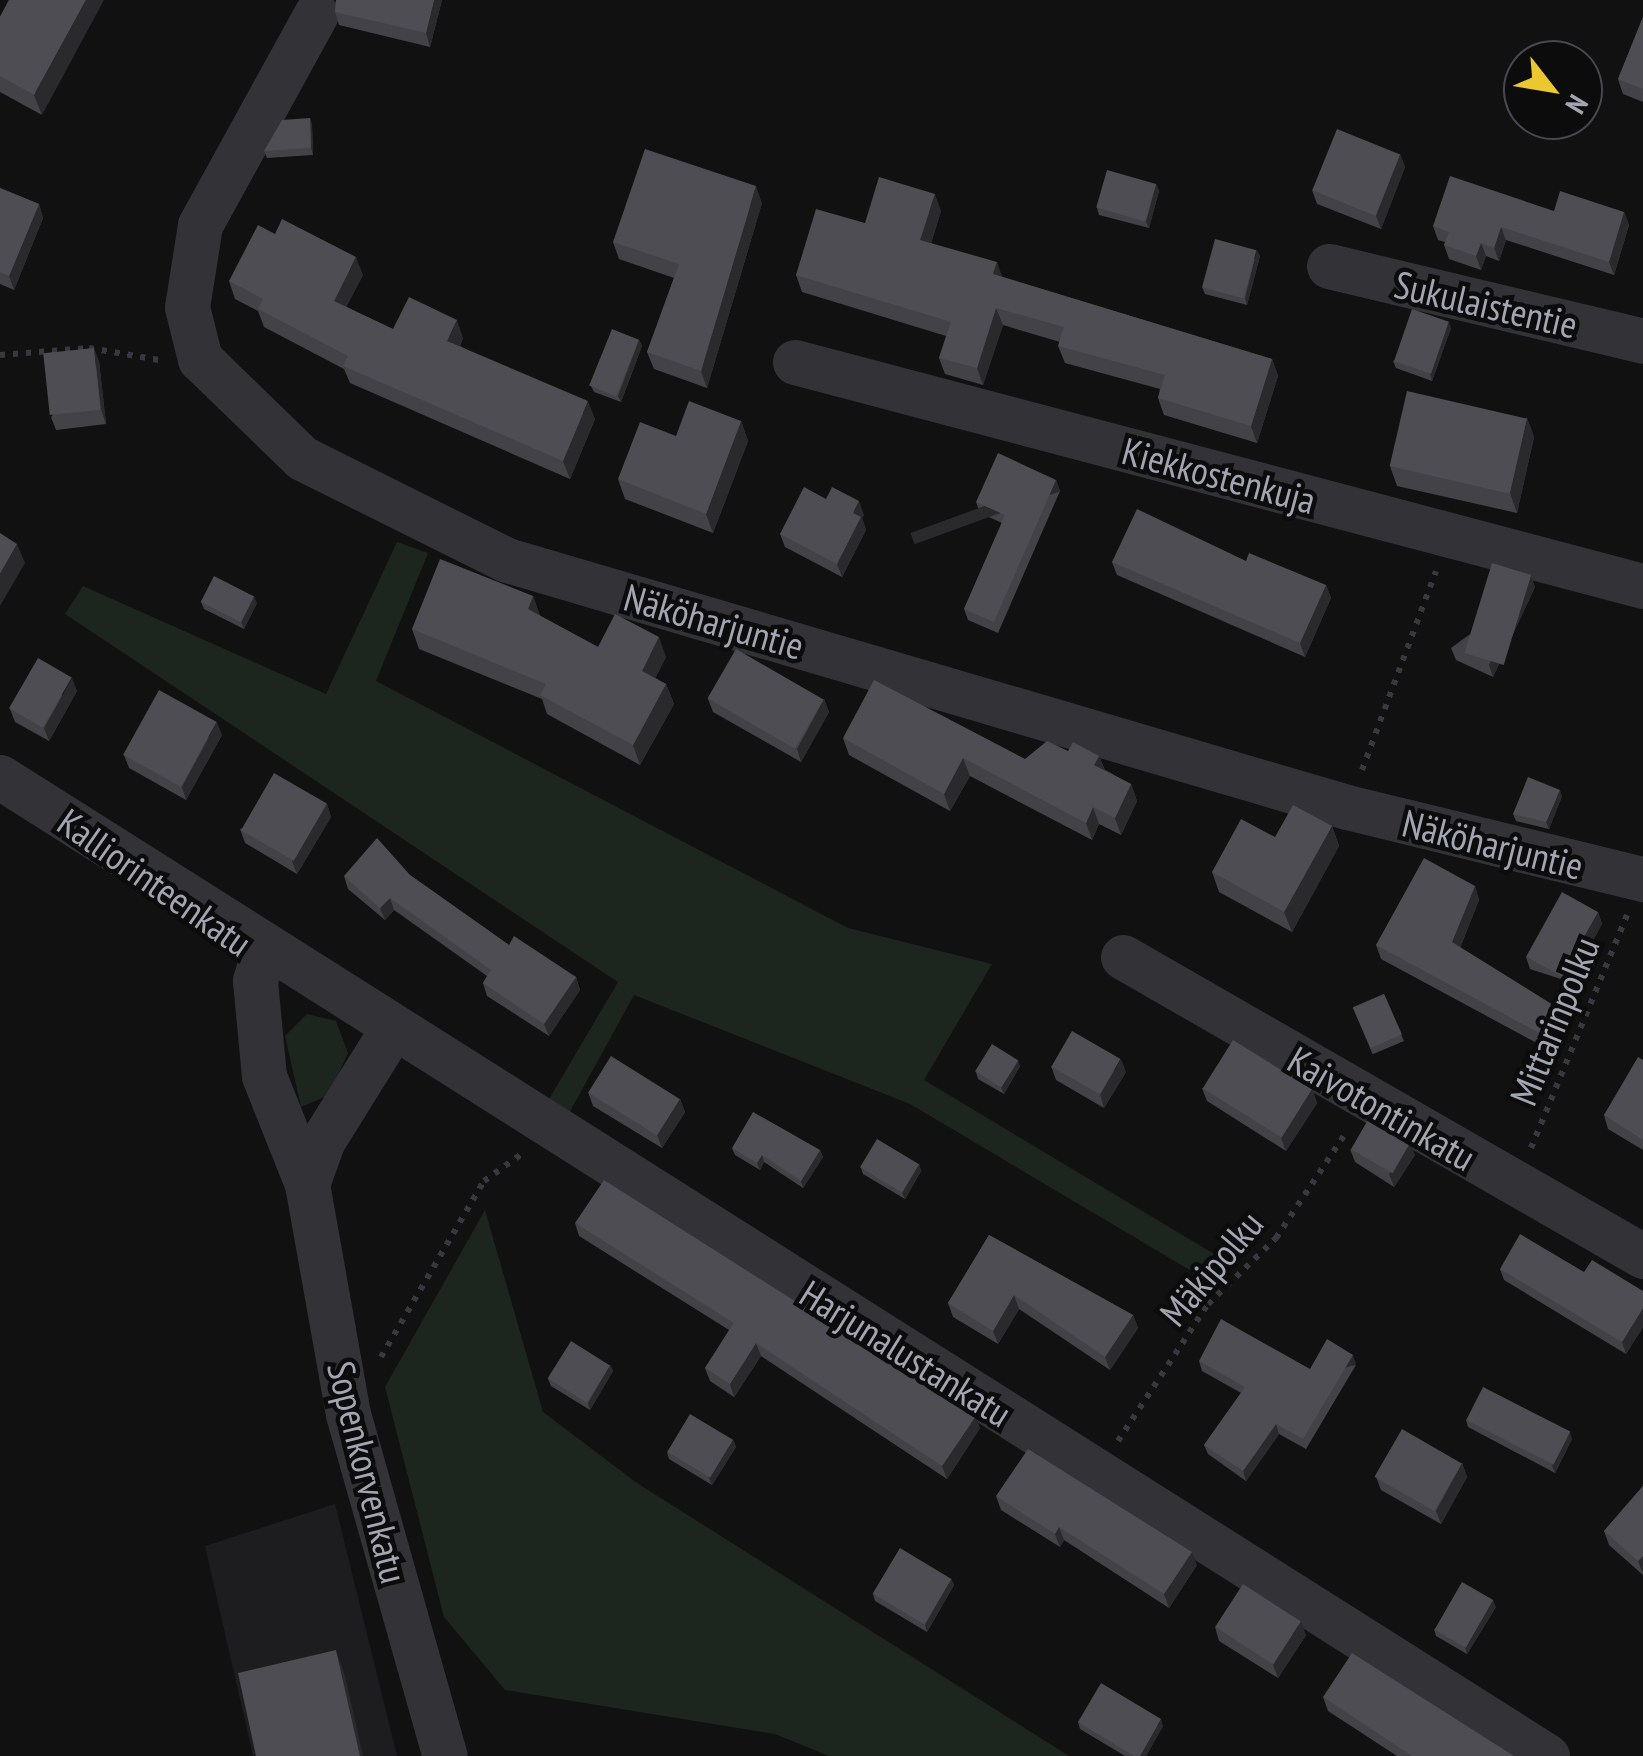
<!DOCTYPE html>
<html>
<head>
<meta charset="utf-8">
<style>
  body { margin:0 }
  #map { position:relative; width:1643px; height:1756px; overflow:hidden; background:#111112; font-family:"PT Sans Narrow",sans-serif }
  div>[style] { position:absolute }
  .built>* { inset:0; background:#1d1d1f }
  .green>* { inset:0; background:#1d251f }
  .path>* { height:6px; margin-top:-3px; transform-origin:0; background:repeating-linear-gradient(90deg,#38393e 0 5px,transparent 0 13px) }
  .minor>* { height:45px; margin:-22.5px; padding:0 22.5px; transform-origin:22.5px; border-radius:22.5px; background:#323237 }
  .wall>* { inset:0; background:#424247; transform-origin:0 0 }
  .shaded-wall>* { inset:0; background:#2a2a2d; transform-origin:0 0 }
  .building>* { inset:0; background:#4d4d53; transform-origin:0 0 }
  span { translate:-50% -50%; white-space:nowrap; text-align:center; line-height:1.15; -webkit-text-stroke:9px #0c0c0d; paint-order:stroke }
  .street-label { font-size:38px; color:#a3a5b2 }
  .north { position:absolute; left:1503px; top:40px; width:100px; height:100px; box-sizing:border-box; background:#0c0c0d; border:2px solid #48494f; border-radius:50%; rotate:121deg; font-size:28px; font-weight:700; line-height:40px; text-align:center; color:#a3a5b2 }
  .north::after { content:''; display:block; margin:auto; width:35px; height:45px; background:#ebc830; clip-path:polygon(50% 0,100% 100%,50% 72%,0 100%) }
</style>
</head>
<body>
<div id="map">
  <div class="built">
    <div style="clip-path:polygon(335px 1504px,397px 1756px,253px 1756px,205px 1546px)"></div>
  </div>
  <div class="green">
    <div style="clip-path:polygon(397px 542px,428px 553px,376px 681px,848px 928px,992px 964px,924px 1080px,1229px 1263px,1215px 1285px,910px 1104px,634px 995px,566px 1119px,545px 1106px,618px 982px,65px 614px,83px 586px,326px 694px)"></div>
    <div style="clip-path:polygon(307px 1014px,336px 1021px,348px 1053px,329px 1095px,301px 1107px,285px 1036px)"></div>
    <div style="clip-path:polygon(485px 1210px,543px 1412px,637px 1483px,1069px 1756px,829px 1756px,775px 1734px,505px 1690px,444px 1617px,385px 1387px)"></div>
  </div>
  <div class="path">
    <div style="left:0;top:355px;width:89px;rotate:-4.5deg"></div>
    <div style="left:89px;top:348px;width:71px;rotate:9.7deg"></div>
    <div style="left:1362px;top:770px;width:212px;rotate:-69.6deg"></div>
    <div style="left:1531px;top:1148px;width:252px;rotate:-67.6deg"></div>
    <div style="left:381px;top:1357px;width:204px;rotate:-59.7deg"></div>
    <div style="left:484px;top:1181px;width:48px;rotate:-35.7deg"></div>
    <div style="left:1118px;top:1441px;width:164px;rotate:-56.7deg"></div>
    <div style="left:1208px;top:1304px;width:95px;rotate:-44.1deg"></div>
    <div style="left:1276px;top:1238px;width:128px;rotate:-56.4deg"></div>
  </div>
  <div class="minor">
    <div style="left:316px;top:14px;width:241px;rotate:118.8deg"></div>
    <div style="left:200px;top:225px;width:83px;rotate:99deg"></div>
    <div style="left:187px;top:307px;width:54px;rotate:76deg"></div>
    <div style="left:200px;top:359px;width:142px;rotate:44.1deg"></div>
    <div style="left:302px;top:458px;width:229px;rotate:26.5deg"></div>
    <div style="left:507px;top:560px;width:876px;rotate:16.39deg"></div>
    <div style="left:1347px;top:807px;width:305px;rotate:13.7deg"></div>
    <div style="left:1329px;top:266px;width:323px;rotate:13.4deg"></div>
    <div style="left:795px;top:362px;width:877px;rotate:14.8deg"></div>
    <div style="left:0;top:777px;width:1831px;rotate:32.33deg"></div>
    <div style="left:264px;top:951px;width:31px;rotate:107deg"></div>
    <div style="left:255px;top:981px;width:95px;rotate:84.6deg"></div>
    <div style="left:264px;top:1076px;width:116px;rotate:68.3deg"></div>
    <div style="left:307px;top:1184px;width:234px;rotate:79.9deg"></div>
    <div style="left:348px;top:1414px;width:355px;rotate:74.2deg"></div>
    <div style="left:1123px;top:957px;width:600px;rotate:29.9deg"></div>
    <div style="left:307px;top:1184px;width:47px;rotate:-70deg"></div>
    <div style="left:323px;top:1140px;width:131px;rotate:-58.1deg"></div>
  </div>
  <div class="wall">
    <div style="clip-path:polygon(9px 0,42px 115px,0 92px,0 17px)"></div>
    <div style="clip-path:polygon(336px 0,442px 0,430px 47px,339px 25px,335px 12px)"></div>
    <div style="clip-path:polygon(1643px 17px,1643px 102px,1623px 94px,1618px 79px)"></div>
    <div style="clip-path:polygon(310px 118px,312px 125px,313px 155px,267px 158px,264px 151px)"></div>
    <div style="clip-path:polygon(1400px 154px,1405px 167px,1381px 229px,1317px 204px,1312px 190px)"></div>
    <div style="clip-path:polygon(1156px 184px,1159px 191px,1149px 228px,1099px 215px,1097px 208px)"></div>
    <div style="clip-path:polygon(0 188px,39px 204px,43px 218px,14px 290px,0 284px)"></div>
    <div style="clip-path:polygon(762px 203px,707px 388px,654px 369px,647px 352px,674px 278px,619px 259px,613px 242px)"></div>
    <div style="clip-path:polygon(941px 211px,931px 243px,1002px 277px,1272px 359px,1278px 376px,1257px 443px,1164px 415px,1158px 398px,1160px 389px,1065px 363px,1058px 346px,1060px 342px,1003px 325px,983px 385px,945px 374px,939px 358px,946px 336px,802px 292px,796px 275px,865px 223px)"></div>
    <div style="clip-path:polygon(1554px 211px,1624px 212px,1629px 225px,1614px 275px,1506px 240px,1499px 261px,1486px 256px,1481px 270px,1449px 259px,1444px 245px,1445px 242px,1438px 240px,1433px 226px)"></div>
    <div style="clip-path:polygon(275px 234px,363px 275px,346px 307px,393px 329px,463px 338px,460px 346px,595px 419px,570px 479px,350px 383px,344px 369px,264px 327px,258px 311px,235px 299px,229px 281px)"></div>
    <div style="clip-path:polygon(1260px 256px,1247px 305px,1205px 294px,1202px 287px)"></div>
    <div style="clip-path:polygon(1451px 328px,1432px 381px,1396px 368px,1393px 361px)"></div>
    <div style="clip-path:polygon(639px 340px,642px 346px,621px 402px,594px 392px,591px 386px)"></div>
    <div style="clip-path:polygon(99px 361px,106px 424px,56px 430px,51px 417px)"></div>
    <div style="clip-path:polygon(1527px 418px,1534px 437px,1517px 513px,1397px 486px,1390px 466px)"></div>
    <div style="clip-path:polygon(741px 421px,748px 441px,713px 533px,625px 499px,618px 479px,676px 436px)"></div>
    <div style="clip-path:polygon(1056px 480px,1060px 491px,998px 633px,968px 620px,964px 609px,1002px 523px,980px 513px,976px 502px)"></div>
    <div style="clip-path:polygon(826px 499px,864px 515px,862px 518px,866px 530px,842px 577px,785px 547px,780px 534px)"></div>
    <div style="clip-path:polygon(1246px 561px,1326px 585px,1331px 598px,1305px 657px,1117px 575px,1112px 562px)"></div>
    <div style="clip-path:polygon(1535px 587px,1493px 677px,1456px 660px,1451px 648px)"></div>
    <div style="clip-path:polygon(533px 596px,540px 616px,598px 647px,666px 657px,655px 678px,666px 684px,674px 704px,640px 765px,547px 714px,542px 699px,419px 649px,412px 629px)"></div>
    <div style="clip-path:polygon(201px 602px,257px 603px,244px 629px,204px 609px)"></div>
    <div style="clip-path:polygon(77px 691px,49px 741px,15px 722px,10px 709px)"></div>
    <div style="clip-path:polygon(708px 699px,824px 699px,829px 712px,801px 762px,713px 712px)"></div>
    <div style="clip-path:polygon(222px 735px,186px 800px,129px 768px,124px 755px)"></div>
    <div style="clip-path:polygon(843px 738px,1025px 759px,1068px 751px,1099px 756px,1105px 770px,1131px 784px,1137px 801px,1121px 835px,1099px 824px,1092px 840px,970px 776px,950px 811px,849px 755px)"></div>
    <div style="clip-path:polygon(1562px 796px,1549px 829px,1516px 821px,1513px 814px)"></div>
    <div style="clip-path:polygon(327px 804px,331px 817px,297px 874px,245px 843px,240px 829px)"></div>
    <div style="clip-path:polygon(1332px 826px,1339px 846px,1292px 932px,1219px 892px,1212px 872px,1275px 837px)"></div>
    <div style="clip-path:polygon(410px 875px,509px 945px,576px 977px,580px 990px,549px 1036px,487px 996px,483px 983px,487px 976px,394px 910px,385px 920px,348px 889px,344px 876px)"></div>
    <div style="clip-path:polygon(1475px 886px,1479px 900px,1460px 948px,1562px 1021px,1546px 1048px,1381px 959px,1376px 945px)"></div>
    <div style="clip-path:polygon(1598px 912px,1602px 924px,1570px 982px,1530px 969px,1526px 957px)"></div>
    <div style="left:1384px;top:994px;width:51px;height:34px;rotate:67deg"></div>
    <div style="clip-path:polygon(1643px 1060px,1643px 1150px,1608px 1129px,1604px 1115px)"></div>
    <div style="clip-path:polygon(1020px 1066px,1004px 1094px,978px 1079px,976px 1072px)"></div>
    <div style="clip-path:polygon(1051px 1066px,1126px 1072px,1104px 1108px,1056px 1080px)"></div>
    <div style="clip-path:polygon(1202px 1088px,1312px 1089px,1317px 1103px,1286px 1151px,1207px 1101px)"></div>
    <div style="clip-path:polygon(588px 1092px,680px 1099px,685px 1112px,662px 1148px,593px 1106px)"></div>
    <div style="clip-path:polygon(732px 1148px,820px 1150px,823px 1157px,803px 1188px,764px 1162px,760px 1170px,735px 1155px)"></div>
    <div style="clip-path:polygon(1350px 1149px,1415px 1155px,1394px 1187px,1355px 1162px)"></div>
    <div style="clip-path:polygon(919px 1164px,921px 1171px,905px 1199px,863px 1174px,861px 1168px)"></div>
    <div style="clip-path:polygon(575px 1223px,980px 1428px,947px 1479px,761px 1356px,734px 1397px,710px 1381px,705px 1368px,729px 1330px,579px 1236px)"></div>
    <div style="clip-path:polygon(989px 1235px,1133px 1315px,1138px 1328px,1110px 1370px,1019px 1309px,998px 1344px,953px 1317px,948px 1303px)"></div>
    <div style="clip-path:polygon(1500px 1269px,1584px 1272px,1643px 1291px,1643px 1327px,1626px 1354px,1504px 1280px)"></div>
    <div style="clip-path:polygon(1199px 1361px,1310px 1369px,1356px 1365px,1306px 1449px,1279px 1434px,1246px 1481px,1208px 1454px,1204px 1445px,1241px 1393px,1202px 1371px)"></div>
    <div style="clip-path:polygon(610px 1365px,613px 1371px,590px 1410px,551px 1386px,548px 1379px)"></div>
    <div style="clip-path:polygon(1466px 1420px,1572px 1439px,1555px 1473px,1468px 1427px)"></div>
    <div style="clip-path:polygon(733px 1440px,736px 1447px,712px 1485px,669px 1459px,667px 1452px)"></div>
    <div style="clip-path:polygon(1462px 1463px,1467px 1477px,1441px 1524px,1381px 1490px,1376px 1477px)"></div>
    <div style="clip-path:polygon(1643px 1486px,1643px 1575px,1609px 1545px,1604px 1531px)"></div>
    <div style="clip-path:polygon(996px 1496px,1197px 1565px,1169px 1608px,1064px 1540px,1060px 1547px,1001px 1510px)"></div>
    <div style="clip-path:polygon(951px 1579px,954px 1585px,927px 1632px,875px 1601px,873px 1594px)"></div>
    <div style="clip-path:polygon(1496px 1607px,1467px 1654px,1436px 1636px,1434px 1629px)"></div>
    <div style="clip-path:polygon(1215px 1627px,1306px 1635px,1278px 1678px,1219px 1641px)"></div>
    <div style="clip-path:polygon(1323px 1697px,1514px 1756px,1397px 1756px,1328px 1711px)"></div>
    <div style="clip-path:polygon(1078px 1722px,1163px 1726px,1146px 1756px,1125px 1756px,1080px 1729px)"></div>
  </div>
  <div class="shaded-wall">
    <div style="clip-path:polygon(86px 0,104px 0,42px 115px,34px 95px)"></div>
    <div style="clip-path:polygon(434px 0,442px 0,430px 47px,426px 33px)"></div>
    <div style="clip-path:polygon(310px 118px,312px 125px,313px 155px,311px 148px)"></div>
    <div style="clip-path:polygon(1400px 154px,1405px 167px,1381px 229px,1376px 216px)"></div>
    <div style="clip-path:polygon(1156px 184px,1159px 191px,1149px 228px,1146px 222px)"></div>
    <div style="clip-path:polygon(756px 186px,762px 203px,707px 388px,701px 371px)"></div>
    <div style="clip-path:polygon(935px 194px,941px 211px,927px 257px,920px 240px)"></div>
    <div style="clip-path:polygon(39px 204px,43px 218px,14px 290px,9px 276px)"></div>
    <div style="clip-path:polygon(1624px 212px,1629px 225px,1614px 275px,1609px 262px)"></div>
    <div style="clip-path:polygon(1501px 227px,1506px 240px,1499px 261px,1494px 248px)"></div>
    <div style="clip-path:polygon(1481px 243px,1486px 256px,1481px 270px,1476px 256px)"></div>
    <div style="clip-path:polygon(1257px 250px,1260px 256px,1247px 305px,1245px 298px)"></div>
    <div style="clip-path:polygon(356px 257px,363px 275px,340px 319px,334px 301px)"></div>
    <div style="clip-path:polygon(997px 262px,1003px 279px,993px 274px)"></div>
    <div style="clip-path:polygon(996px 308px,1003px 325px,983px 385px,977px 368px)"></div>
    <div style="clip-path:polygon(457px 320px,463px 338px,454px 359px,447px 341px)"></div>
    <div style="clip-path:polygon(1449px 322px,1451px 328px,1432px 381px,1430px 374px)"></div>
    <div style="clip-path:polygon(639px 340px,642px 346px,621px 402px,618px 396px)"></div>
    <div style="clip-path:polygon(94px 348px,99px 361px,106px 424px,101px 410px)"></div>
    <div style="clip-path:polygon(1272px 359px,1278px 376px,1257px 443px,1251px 426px)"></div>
    <div style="clip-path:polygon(588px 401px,595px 419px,570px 479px,563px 461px)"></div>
    <div style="clip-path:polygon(1527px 418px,1534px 437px,1517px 513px,1510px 493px)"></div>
    <div style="clip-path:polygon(741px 421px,748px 441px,713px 533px,706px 514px)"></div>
    <div style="left:1056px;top:480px;width:12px;height:155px;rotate:70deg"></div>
    <div style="clip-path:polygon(859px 501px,864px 515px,862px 518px,866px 530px,842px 577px,837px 564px,853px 513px)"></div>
    <div style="clip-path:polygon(17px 544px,25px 563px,0 606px,0 574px)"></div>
    <div style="clip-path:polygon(1531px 575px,1535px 587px,1493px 677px,1489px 665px)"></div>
    <div style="clip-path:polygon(1326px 585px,1331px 598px,1305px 657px,1300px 643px)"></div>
    <div style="clip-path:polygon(254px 596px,257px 603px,244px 629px,241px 622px)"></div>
    <div style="clip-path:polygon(533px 596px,540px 616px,528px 609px)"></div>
    <div style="clip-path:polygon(659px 637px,666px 657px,649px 691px,642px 671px)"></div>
    <div style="clip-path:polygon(72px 678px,77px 691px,49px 741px,44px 728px)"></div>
    <div style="clip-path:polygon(666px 684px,674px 704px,640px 765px,633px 745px)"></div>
    <div style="clip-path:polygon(824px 699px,829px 712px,801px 762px,797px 749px)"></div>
    <div style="clip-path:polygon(217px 722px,222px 735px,186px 800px,182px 787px)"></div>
    <div style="clip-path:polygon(1099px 756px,1106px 773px,1094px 765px)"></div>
    <div style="clip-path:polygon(963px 758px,970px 776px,950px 811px,944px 794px)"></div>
    <div style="clip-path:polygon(1131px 784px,1137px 801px,1121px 835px,1115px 818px)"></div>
    <div style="clip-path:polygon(1560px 790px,1562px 796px,1549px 829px,1546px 822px)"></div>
    <div style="clip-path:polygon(327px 804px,331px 817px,297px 874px,292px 861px)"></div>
    <div style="clip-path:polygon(1093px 807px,1099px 824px,1092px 840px,1086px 823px)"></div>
    <div style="clip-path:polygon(1332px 826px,1339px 846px,1292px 932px,1284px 912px)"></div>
    <div style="clip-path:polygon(1475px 886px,1479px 900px,1457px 956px,1452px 942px)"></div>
    <div style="clip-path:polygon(390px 898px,394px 910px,385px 920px,380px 908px)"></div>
    <div style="clip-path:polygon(1598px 912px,1602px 924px,1570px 982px,1565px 970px)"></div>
    <div style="clip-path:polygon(576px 977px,580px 990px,549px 1036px,544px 1024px)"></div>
    <div style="clip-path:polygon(1558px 1008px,1562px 1021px,1546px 1048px,1541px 1034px)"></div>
    <div style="clip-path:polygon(1121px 1059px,1126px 1072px,1104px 1108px,1100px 1094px)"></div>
    <div style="clip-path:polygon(1018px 1060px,1020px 1066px,1004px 1094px,1001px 1087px)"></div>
    <div style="clip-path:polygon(1312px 1089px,1317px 1103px,1286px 1151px,1281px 1138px)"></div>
    <div style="clip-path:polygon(680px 1099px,685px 1112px,662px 1148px,657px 1135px)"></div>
    <div style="clip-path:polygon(1410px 1142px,1415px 1155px,1394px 1187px,1389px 1174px)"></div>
    <div style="clip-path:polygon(820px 1150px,823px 1157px,803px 1188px,801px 1181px)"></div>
    <div style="clip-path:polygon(762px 1155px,764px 1162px,760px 1170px,757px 1163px)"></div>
    <div style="clip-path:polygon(919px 1164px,921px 1171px,905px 1199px,902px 1193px)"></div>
    <div style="clip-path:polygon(1014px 1295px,1019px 1309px,998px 1344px,993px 1331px)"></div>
    <div style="clip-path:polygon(1643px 1308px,1643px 1327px,1626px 1354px,1622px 1342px)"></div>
    <div style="clip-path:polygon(1133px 1315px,1138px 1328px,1110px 1370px,1105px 1357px)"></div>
    <div style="clip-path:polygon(756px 1343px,761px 1356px,734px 1397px,730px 1384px)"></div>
    <div style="left:1353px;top:1355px;width:10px;height:98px;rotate:73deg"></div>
    <div style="clip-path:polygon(610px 1365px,613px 1371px,590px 1410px,588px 1403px)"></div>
    <div style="clip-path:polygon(976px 1416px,980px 1428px,947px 1479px,942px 1466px)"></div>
    <div style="clip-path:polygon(1276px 1424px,1279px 1434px,1246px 1481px,1243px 1471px)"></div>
    <div style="clip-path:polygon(1570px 1432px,1572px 1439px,1555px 1473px,1552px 1466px)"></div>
    <div style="clip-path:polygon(733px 1440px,736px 1447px,712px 1485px,709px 1478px)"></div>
    <div style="clip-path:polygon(1462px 1463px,1467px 1477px,1441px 1524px,1436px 1511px)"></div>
    <div style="clip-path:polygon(1059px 1527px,1064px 1540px,1060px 1547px,1055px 1534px)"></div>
    <div style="clip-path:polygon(1192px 1552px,1197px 1565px,1169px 1608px,1164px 1594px)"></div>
    <div style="clip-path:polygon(1643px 1556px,1643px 1574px,1638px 1561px)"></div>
    <div style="clip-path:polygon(951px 1579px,954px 1585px,927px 1632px,925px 1625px)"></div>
    <div style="clip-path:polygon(1493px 1600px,1496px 1607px,1467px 1654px,1465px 1647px)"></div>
    <div style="clip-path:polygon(1301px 1621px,1306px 1635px,1278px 1678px,1273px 1665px)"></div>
    <div style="clip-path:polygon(336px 1650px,345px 1676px,363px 1756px,360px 1756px)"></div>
    <div style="clip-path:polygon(1161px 1719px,1163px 1726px,1146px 1756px,1140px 1756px)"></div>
  </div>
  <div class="building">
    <div style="clip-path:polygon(9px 0,86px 0,34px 95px,0 76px,0 17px)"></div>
    <div style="clip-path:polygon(336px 0,434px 0,426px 33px,335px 12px)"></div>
    <div style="clip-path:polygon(1643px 17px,1643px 89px,1618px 79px)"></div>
    <div style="clip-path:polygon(310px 118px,311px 148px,264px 151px,282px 120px)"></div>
    <div style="left:1337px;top:129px;width:68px;height:66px;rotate:22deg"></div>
    <div style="clip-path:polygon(645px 149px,756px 186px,701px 371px,647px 352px,679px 264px,613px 242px)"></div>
    <div style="left:1107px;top:170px;width:51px;height:39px;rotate:16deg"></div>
    <div style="clip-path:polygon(1450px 176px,1554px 211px,1560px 191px,1624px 212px,1609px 262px,1501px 227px,1494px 248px,1481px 243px,1476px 256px,1444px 245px,1449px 232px,1433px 226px)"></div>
    <div style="clip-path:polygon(879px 177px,935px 194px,920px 240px,997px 262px,993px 274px,1272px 359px,1251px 426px,1158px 398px,1165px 375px,1058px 346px,1064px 327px,996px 308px,977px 368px,939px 358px,951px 322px,796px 275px,816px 209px,865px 223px)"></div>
    <div style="clip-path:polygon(0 188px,39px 204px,9px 276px,0 272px)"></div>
    <div style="clip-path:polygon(282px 219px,356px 257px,334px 301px,393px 329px,409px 297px,457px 320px,447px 341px,588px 401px,563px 461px,343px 366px,348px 356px,258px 309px,263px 299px,229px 281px,258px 225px,275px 234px)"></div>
    <div style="left:1215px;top:239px;width:43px;height:50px;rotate:15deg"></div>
    <div style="left:1412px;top:309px;width:39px;height:55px;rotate:19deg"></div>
    <div style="left:612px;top:329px;width:29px;height:61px;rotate:22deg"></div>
    <div style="left:94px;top:348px;width:62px;height:51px;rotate:84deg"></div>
    <div style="left:1407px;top:391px;width:123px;height:77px;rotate:13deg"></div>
    <div style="clip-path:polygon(689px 401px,741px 421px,706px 514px,618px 479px,640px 422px,676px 436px)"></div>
    <div style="clip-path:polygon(998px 453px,1056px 480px,994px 622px,964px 609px,1005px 515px,976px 502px)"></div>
    <div style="clip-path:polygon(804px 487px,826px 499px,832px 487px,859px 501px,853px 513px,861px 517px,837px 564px,780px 534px)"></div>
    <div style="clip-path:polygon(1137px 509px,1246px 561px,1249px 553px,1326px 585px,1300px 643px,1112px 562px)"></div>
    <div style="clip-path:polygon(0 533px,17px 544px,0 574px)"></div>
    <div style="clip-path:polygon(440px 559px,533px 596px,528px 609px,598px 647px,615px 614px,659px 637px,642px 671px,666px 684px,633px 745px,540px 695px,546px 684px,412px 629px)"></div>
    <div style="left:1492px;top:563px;width:41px;height:94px;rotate:17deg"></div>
    <div style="left:214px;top:576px;width:45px;height:29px;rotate:27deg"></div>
    <div style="left:736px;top:649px;width:101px;height:57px;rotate:30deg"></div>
    <div style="left:38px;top:658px;width:39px;height:58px;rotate:30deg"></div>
    <div style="clip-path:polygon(874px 680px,1025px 759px,1047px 741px,1068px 751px,1073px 742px,1099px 756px,1094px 765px,1131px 784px,1115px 818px,1093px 807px,1086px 823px,963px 758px,944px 794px,843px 738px)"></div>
    <div style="left:159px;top:690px;width:66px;height:74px;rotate:29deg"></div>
    <div style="left:274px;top:773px;width:61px;height:66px;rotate:30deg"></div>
    <div style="clip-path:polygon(1528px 777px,1560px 790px,1546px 822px,1513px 814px)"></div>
    <div style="clip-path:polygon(1293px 805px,1332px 826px,1284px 912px,1212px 872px,1241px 819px,1275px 837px)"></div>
    <div style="clip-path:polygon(377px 838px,410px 875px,509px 945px,514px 936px,576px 977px,544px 1024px,483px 983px,491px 970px,390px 898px,380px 908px,344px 876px)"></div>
    <div style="clip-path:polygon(1424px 858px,1475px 886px,1452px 942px,1558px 1008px,1541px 1034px,1376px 945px)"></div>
    <div style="left:1562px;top:892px;width:41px;height:74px;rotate:29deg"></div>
    <div style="left:1384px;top:994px;width:44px;height:34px;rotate:66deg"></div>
    <div style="left:1072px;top:1031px;width:56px;height:41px;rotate:30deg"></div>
    <div style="left:1233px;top:1040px;width:93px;height:57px;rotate:32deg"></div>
    <div style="left:992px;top:1044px;width:31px;height:32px;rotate:32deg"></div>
    <div style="left:611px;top:1056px;width:81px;height:43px;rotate:32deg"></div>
    <div style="clip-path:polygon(1638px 1057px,1643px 1060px,1643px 1140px,1604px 1115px)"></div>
    <div style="clip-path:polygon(753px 1112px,820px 1150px,801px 1181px,762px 1155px,757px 1163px,732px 1148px)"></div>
    <div style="left:1369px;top:1118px;width:48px;height:36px;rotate:30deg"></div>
    <div style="left:877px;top:1139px;width:49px;height:33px;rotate:31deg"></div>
    <div style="clip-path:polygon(604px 1180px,976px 1416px,942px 1466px,756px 1343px,730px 1384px,705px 1368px,734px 1323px,575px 1223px)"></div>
    <div style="clip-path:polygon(1520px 1234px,1584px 1272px,1592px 1260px,1643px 1291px,1643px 1308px,1622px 1342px,1500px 1269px)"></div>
    <div style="clip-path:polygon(989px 1235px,1133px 1315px,1105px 1357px,1014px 1295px,993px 1331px,948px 1303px)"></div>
    <div style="clip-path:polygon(1221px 1319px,1310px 1369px,1327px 1339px,1353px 1355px,1303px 1439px,1276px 1424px,1243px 1471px,1204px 1445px,1245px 1387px,1199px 1361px)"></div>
    <div style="left:571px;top:1341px;width:46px;height:44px;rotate:32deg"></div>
    <div style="left:1483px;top:1387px;width:98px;height:37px;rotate:27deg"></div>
    <div style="left:690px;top:1414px;width:50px;height:44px;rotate:31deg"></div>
    <div style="left:1402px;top:1429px;width:69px;height:55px;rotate:30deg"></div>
    <div style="clip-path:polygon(1028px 1449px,1192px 1552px,1164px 1594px,1059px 1527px,1055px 1534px,996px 1496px)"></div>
    <div style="clip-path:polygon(1643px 1486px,1643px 1556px,1638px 1561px,1604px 1531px)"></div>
    <div style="left:900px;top:1548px;width:60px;height:53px;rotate:31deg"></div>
    <div style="left:1462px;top:1582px;width:36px;height:55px;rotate:30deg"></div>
    <div style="left:1243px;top:1584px;width:69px;height:51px;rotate:33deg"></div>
    <div style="clip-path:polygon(336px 1650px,360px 1756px,256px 1756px,238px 1673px)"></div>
    <div style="clip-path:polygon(1352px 1653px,1514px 1756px,1412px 1756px,1323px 1697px)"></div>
    <div style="clip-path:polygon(1101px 1683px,1161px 1719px,1140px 1756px,1134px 1756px,1078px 1722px)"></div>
  </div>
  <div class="street-label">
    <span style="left:1486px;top:304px;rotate:13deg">Sukulaistentie</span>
    <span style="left:1219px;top:475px;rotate:15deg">Kiekkostenkuja</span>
    <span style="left:714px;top:621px;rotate:16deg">Näköharjuntie</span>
    <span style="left:1493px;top:844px;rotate:14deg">Näköharjuntie</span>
    <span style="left:155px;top:882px;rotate:35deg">Kalliorinteenkatu</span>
    <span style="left:1554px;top:1021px;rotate:-68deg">Mittarinpolku</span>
    <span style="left:1382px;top:1108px;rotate:30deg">Kaivotontinkatu</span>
    <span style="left:1211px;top:1268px;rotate:-50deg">Mäkipolku</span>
    <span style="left:906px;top:1353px;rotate:32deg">Harjunalustankatu</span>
    <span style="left:368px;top:1472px;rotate:76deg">Sopenkorvenkatu</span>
  </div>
  <div class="north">N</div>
</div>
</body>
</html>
